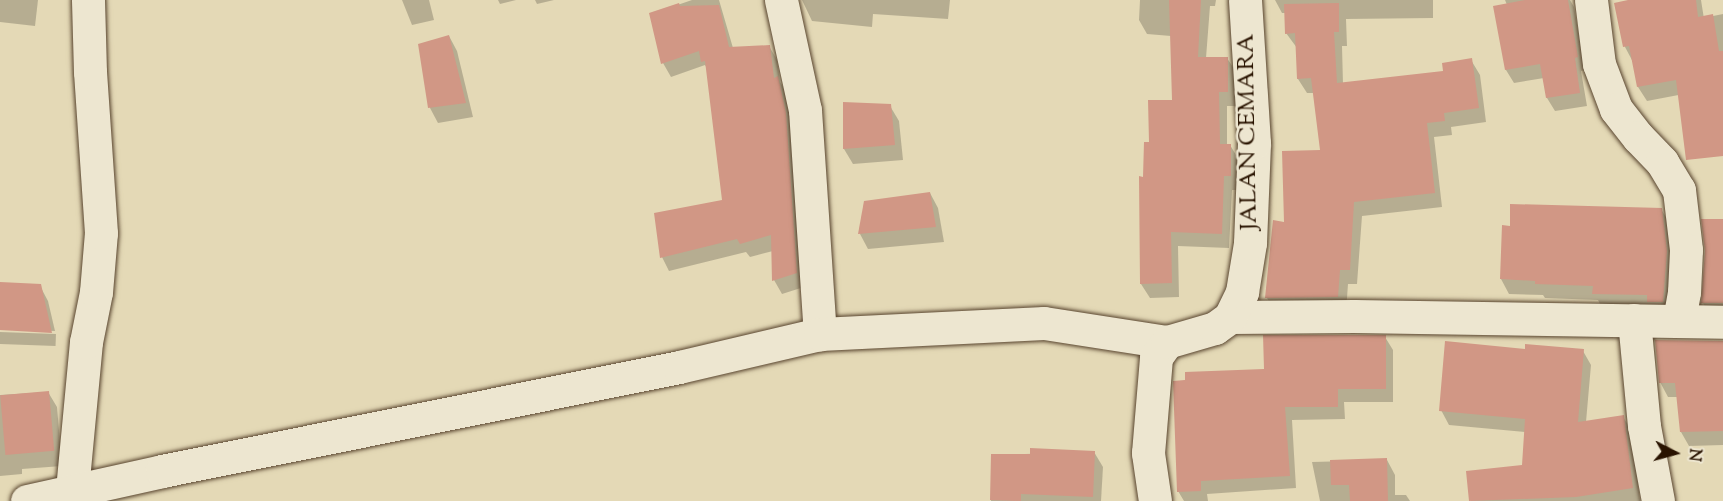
<!DOCTYPE html>
<html>
<head>
<meta charset="utf-8">
<style>
  body { margin:0 }
  #map { position:relative; width:1723px; height:501px; overflow:hidden; background:#e4d9b6; font-family:"Sorts Mill Goudy",serif }
  div>[style] { position:absolute }
  .shadow>* { inset:0; background:#0003; transform-origin:0 0 }
  .building>* { inset:0; background:#d19785; transform-origin:0 0 }
  .roads { filter:drop-shadow(0 0 2px #58442e) drop-shadow(0 0 2px #58442e) }
  .minor>* { height:33px; margin:-16.5px; padding:0 16.5px; transform-origin:16.5px; border-radius:16.5px; background:#ede6d0 }
  span { translate:-50% -50%; white-space:nowrap; text-align:center; line-height:1.15; -webkit-text-stroke:5px #ede6d0; paint-order:stroke }
  .street-label { font-size:24px; color:#291300 }
  .north { position:absolute; left:1645px; top:423px; width:60px; height:60px; -webkit-text-stroke:4px #ede6d0; paint-order:stroke; rotate:96deg; font-size:16px; font-weight:700; line-height:24px; text-align:center; color:#291300 }
  .north::after { content:''; display:block; margin:auto; width:21px; height:27px; background:#291300; clip-path:polygon(50% 0,100% 100%,50% 72%,0 100%) }
</style>
</head>
<body>
<div id="map">
  <div class="shadow">
    <div style="clip-path:polygon(0 0,38px 0,35px 26px,0 22px)"></div>
    <div style="clip-path:polygon(402px 0,429px 0,434px 20px,412px 25px)"></div>
    <div style="clip-path:polygon(498px 0,516px 0,500px 4px)"></div>
    <div style="clip-path:polygon(535px 0,554px 0,537px 4px)"></div>
    <div style="clip-path:polygon(692px 0,719px 0,733px 48px,769px 46px,777px 60px,780px 82px,786px 92px,794px 128px,804px 287px,782px 294px,774px 280px,773px 251px,750px 257px,746px 252px,669px 271px,662px 257px,724px 201px,708px 70px,705px 65px,671px 77px,663px 63px,651px 14px)"></div>
    <div style="clip-path:polygon(802px 0,950px 0,948px 19px,873px 14px,872px 27px,812px 21px)"></div>
    <div style="clip-path:polygon(1140px 0,1216px 0,1215px 6px,1210px 6px,1206px 58px,1227px 58px,1236px 72px,1236px 106px,1227px 106px,1227px 145px,1230px 145px,1239px 160px,1238px 190px,1232px 190px,1229px 248px,1178px 246px,1179px 297px,1150px 298px,1141px 284px,1145px 178px,1150px 144px,1173px 101px,1171px 36px,1147px 34px,1139px 20px)"></div>
    <div style="clip-path:polygon(1275px 0,1433px 0,1433px 18px,1346px 19px,1347px 46px,1342px 46px,1343px 84px,1445px 72px,1471px 60px,1480px 75px,1486px 122px,1451px 127px,1452px 135px,1434px 137px,1442px 207px,1362px 216px,1357px 284px,1348px 284px,1346px 312px,1275px 312px,1267px 298px,1285px 223px,1322px 152px,1315px 93px,1307px 93px,1298px 79px,1297px 48px,1286px 33px,1286px 13px,1282px 13px)"></div>
    <div style="clip-path:polygon(1505px 0,1570px 0,1574px 7px,1585px 70px,1581px 71px,1587px 106px,1555px 111px,1547px 98px,1544px 78px,1514px 83px,1506px 70px,1495px 7px,1507px 5px)"></div>
    <div style="clip-path:polygon(1636px 0,1701px 0,1708px 44px,1689px 93px,1647px 101px,1638px 87px,1633px 62px,1625px 47px,1616px 4px)"></div>
    <div style="clip-path:polygon(1723px 14px,1723px 152px,1708px 17px)"></div>
    <div style="clip-path:polygon(449px 36px,457px 51px,473px 117px,438px 123px,430px 108px,420px 45px)"></div>
    <div style="clip-path:polygon(845px 104px,890px 106px,899px 121px,903px 160px,853px 164px,844px 149px)"></div>
    <div style="clip-path:polygon(930px 193px,938px 208px,944px 242px,868px 249px,860px 234px,865px 203px)"></div>
    <div style="clip-path:polygon(1661px 209px,1670px 224px,1671px 316px,1602px 308px,1598px 300px,1545px 298px,1543px 295px,1509px 294px,1501px 279px,1503px 227px)"></div>
    <div style="clip-path:polygon(1723px 221px,1723px 318px,1711px 317px,1703px 303px)"></div>
    <div style="clip-path:polygon(0 283px,40px 286px,48px 301px,55px 331px,0 329px)"></div>
    <div style="left:0;top:332px;width:56px;height:12px;rotate:2deg"></div>
    <div style="clip-path:polygon(1385px 337px,1393px 350px,1393px 402px,1344px 402px,1345px 419px,1292px 420px,1296px 488px,1207px 494px,1208px 501px,1184px 501px,1178px 491px,1174px 382px,1266px 371px)"></div>
    <div style="clip-path:polygon(1723px 342px,1723px 445px,1689px 446px,1681px 432px,1678px 397px,1668px 397px,1660px 382px)"></div>
    <div style="clip-path:polygon(1526px 351px,1583px 351px,1591px 365px,1586px 422px,1623px 417px,1632px 431px,1640px 501px,1471px 501px,1468px 472px,1523px 467px,1525px 432px,1449px 425px,1441px 410px)"></div>
    <div style="clip-path:polygon(48px 392px,57px 407px,62px 466px,22px 469px,22px 474px,0 476px,0 395px)"></div>
    <div style="clip-path:polygon(1094px 452px,1103px 467px,1101px 501px,991px 501px,992px 455px)"></div>
    <div style="clip-path:polygon(1387px 460px,1395px 475px,1395px 495px,1406px 495px,1410px 501px,1320px 501px,1312px 462px)"></div>
  </div>
  <div class="building">
    <div style="clip-path:polygon(1169px 0,1201px 0,1198px 57px,1228px 57px,1228px 92px,1219px 92px,1220px 144px,1231px 144px,1231px 176px,1224px 176px,1222px 234px,1171px 232px,1172px 283px,1140px 284px,1139px 176px,1143px 177px,1144px 142px,1149px 142px,1148px 100px,1172px 100px)"></div>
    <div style="clip-path:polygon(1525px 0,1568px 0,1578px 57px,1575px 58px,1580px 93px,1546px 98px,1540px 64px,1505px 70px,1493px 6px)"></div>
    <div style="clip-path:polygon(1628px 0,1696px 0,1698px 17px,1713px 14px,1719px 51px,1723px 51px,1723px 156px,1686px 160px,1676px 80px,1637px 87px,1629px 46px,1623px 47px,1614px 3px)"></div>
    <div style="clip-path:polygon(679px 3px,680px 6px,719px 5px,729px 47px,770px 45px,774px 78px,778px 76px,786px 113px,797px 273px,772px 281px,771px 235px,740px 244px,737px 239px,660px 258px,654px 213px,722px 200px,705px 61px,701px 62px,699px 51px,661px 64px,649px 13px)"></div>
    <div style="clip-path:polygon(1339px 3px,1339px 32px,1334px 32px,1337px 83px,1443px 71px,1442px 63px,1472px 58px,1479px 108px,1444px 113px,1445px 121px,1427px 123px,1435px 193px,1354px 202px,1350px 270px,1340px 270px,1338px 297px,1265px 298px,1273px 220px,1284px 222px,1282px 151px,1320px 150px,1311px 78px,1297px 79px,1295px 33px,1285px 34px,1284px 4px)"></div>
    <div style="clip-path:polygon(449px 35px,466px 103px,428px 108px,418px 44px)"></div>
    <div style="clip-path:polygon(843px 102px,891px 104px,895px 145px,843px 149px)"></div>
    <div style="clip-path:polygon(930px 192px,936px 227px,858px 234px,864px 201px)"></div>
    <div style="clip-path:polygon(1510px 204px,1662px 208px,1667px 251px,1663px 302px,1647px 302px,1647px 295px,1592px 294px,1593px 286px,1535px 284px,1535px 281px,1500px 279px,1502px 225px,1510px 226px)"></div>
    <div style="clip-path:polygon(1701px 219px,1723px 219px,1723px 303px,1701px 303px,1705px 251px)"></div>
    <div style="clip-path:polygon(0 282px,41px 284px,52px 333px,0 330px)"></div>
    <div style="clip-path:polygon(1263px 335px,1386px 335px,1386px 389px,1338px 389px,1338px 407px,1285px 407px,1290px 476px,1201px 481px,1201px 491px,1177px 492px,1173px 381px,1185px 380px,1185px 372px,1264px 369px)"></div>
    <div style="clip-path:polygon(1655px 340px,1723px 341px,1723px 431px,1680px 432px,1675px 383px,1659px 383px)"></div>
    <div style="clip-path:polygon(1445px 341px,1525px 349px,1525px 344px,1584px 349px,1578px 422px,1624px 415px,1633px 488px,1576px 497px,1469px 501px,1466px 471px,1522px 465px,1525px 419px,1439px 411px)"></div>
    <div style="left:49px;top:391px;width:60px;height:49px;rotate:85deg"></div>
    <div style="clip-path:polygon(1030px 448px,1095px 451px,1093px 497px,1021px 494px,1021px 501px,990px 500px,991px 454px,1030px 454px)"></div>
    <div style="clip-path:polygon(1387px 458px,1388px 501px,1350px 501px,1349px 485px,1331px 485px,1330px 460px)"></div>
  </div>
  <div class="roads">
    <div class="minor">
      <div style="left:781px;top:0;width:113px;rotate:77.7deg"></div>
      <div style="left:805px;top:110px;width:225px;rotate:86.2deg"></div>
      <div style="left:1591px;top:0;width:64px;rotate:82.9deg"></div>
      <div style="left:1599px;top:64px;width:48px;rotate:69.3deg"></div>
      <div style="left:1616px;top:109px;width:36px;rotate:52deg"></div>
      <div style="left:1638px;top:137px;width:35px;rotate:46deg"></div>
      <div style="left:1662px;top:162px;width:33px;rotate:59deg"></div>
      <div style="left:1679px;top:190px;width:60px;rotate:83.3deg"></div>
      <div style="left:1686px;top:250px;width:42px;rotate:92.7deg"></div>
      <div style="left:1684px;top:292px;width:28px;rotate:100deg"></div>
      <div style="left:1230px;top:317px;width:124px;rotate:-0.5deg"></div>
      <div style="left:1354px;top:316px;width:369px;rotate:0.9deg"></div>
      <div style="left:1634px;top:320px;width:106px;rotate:84.6deg"></div>
      <div style="left:1644px;top:426px;width:76px;rotate:79.4deg"></div>
      <div style="left:72px;top:490px;width:149px;rotate:-84.6deg"></div>
      <div style="left:86px;top:342px;width:51px;rotate:-78.7deg"></div>
      <div style="left:96px;top:292px;width:59px;rotate:-85.2deg"></div>
      <div style="left:101px;top:233px;width:161px;rotate:-93.9deg"></div>
      <div style="left:90px;top:72px;width:72px;rotate:-91.6deg"></div>
      <div style="left:27px;top:501px;width:138px;rotate:-12.5deg"></div>
      <div style="left:162px;top:471px;width:527px;rotate:-11.37deg"></div>
      <div style="left:679px;top:367px;width:145px;rotate:-13.2deg"></div>
      <div style="left:820px;top:334px;width:224px;rotate:-2.8deg"></div>
      <div style="left:1044px;top:323px;width:124px;rotate:8.8deg"></div>
      <div style="left:1155px;top:501px;width:49px;rotate:-98.3deg"></div>
      <div style="left:1148px;top:453px;width:96px;rotate:-85.2deg"></div>
      <div style="left:1156px;top:357px;width:19px;rotate:-54deg"></div>
      <div style="left:1167px;top:342px;width:50px;rotate:-16.3deg"></div>
      <div style="left:1215px;top:328px;width:19px;rotate:-36deg"></div>
      <div style="left:1230px;top:317px;width:28px;rotate:-64deg"></div>
      <div style="left:1242px;top:292px;width:50px;rotate:-80.7deg"></div>
      <div style="left:1250px;top:243px;width:100px;rotate:-87.7deg"></div>
      <div style="left:1254px;top:143px;width:143px;rotate:-93.6deg"></div>
    </div>
  </div>
  <div class="street-label">
    <span style="left:1249px;top:132px;rotate:-91deg">JALAN CEMARA</span>
  </div>
  <div class="north">N</div>
</div>
</body>
</html>
